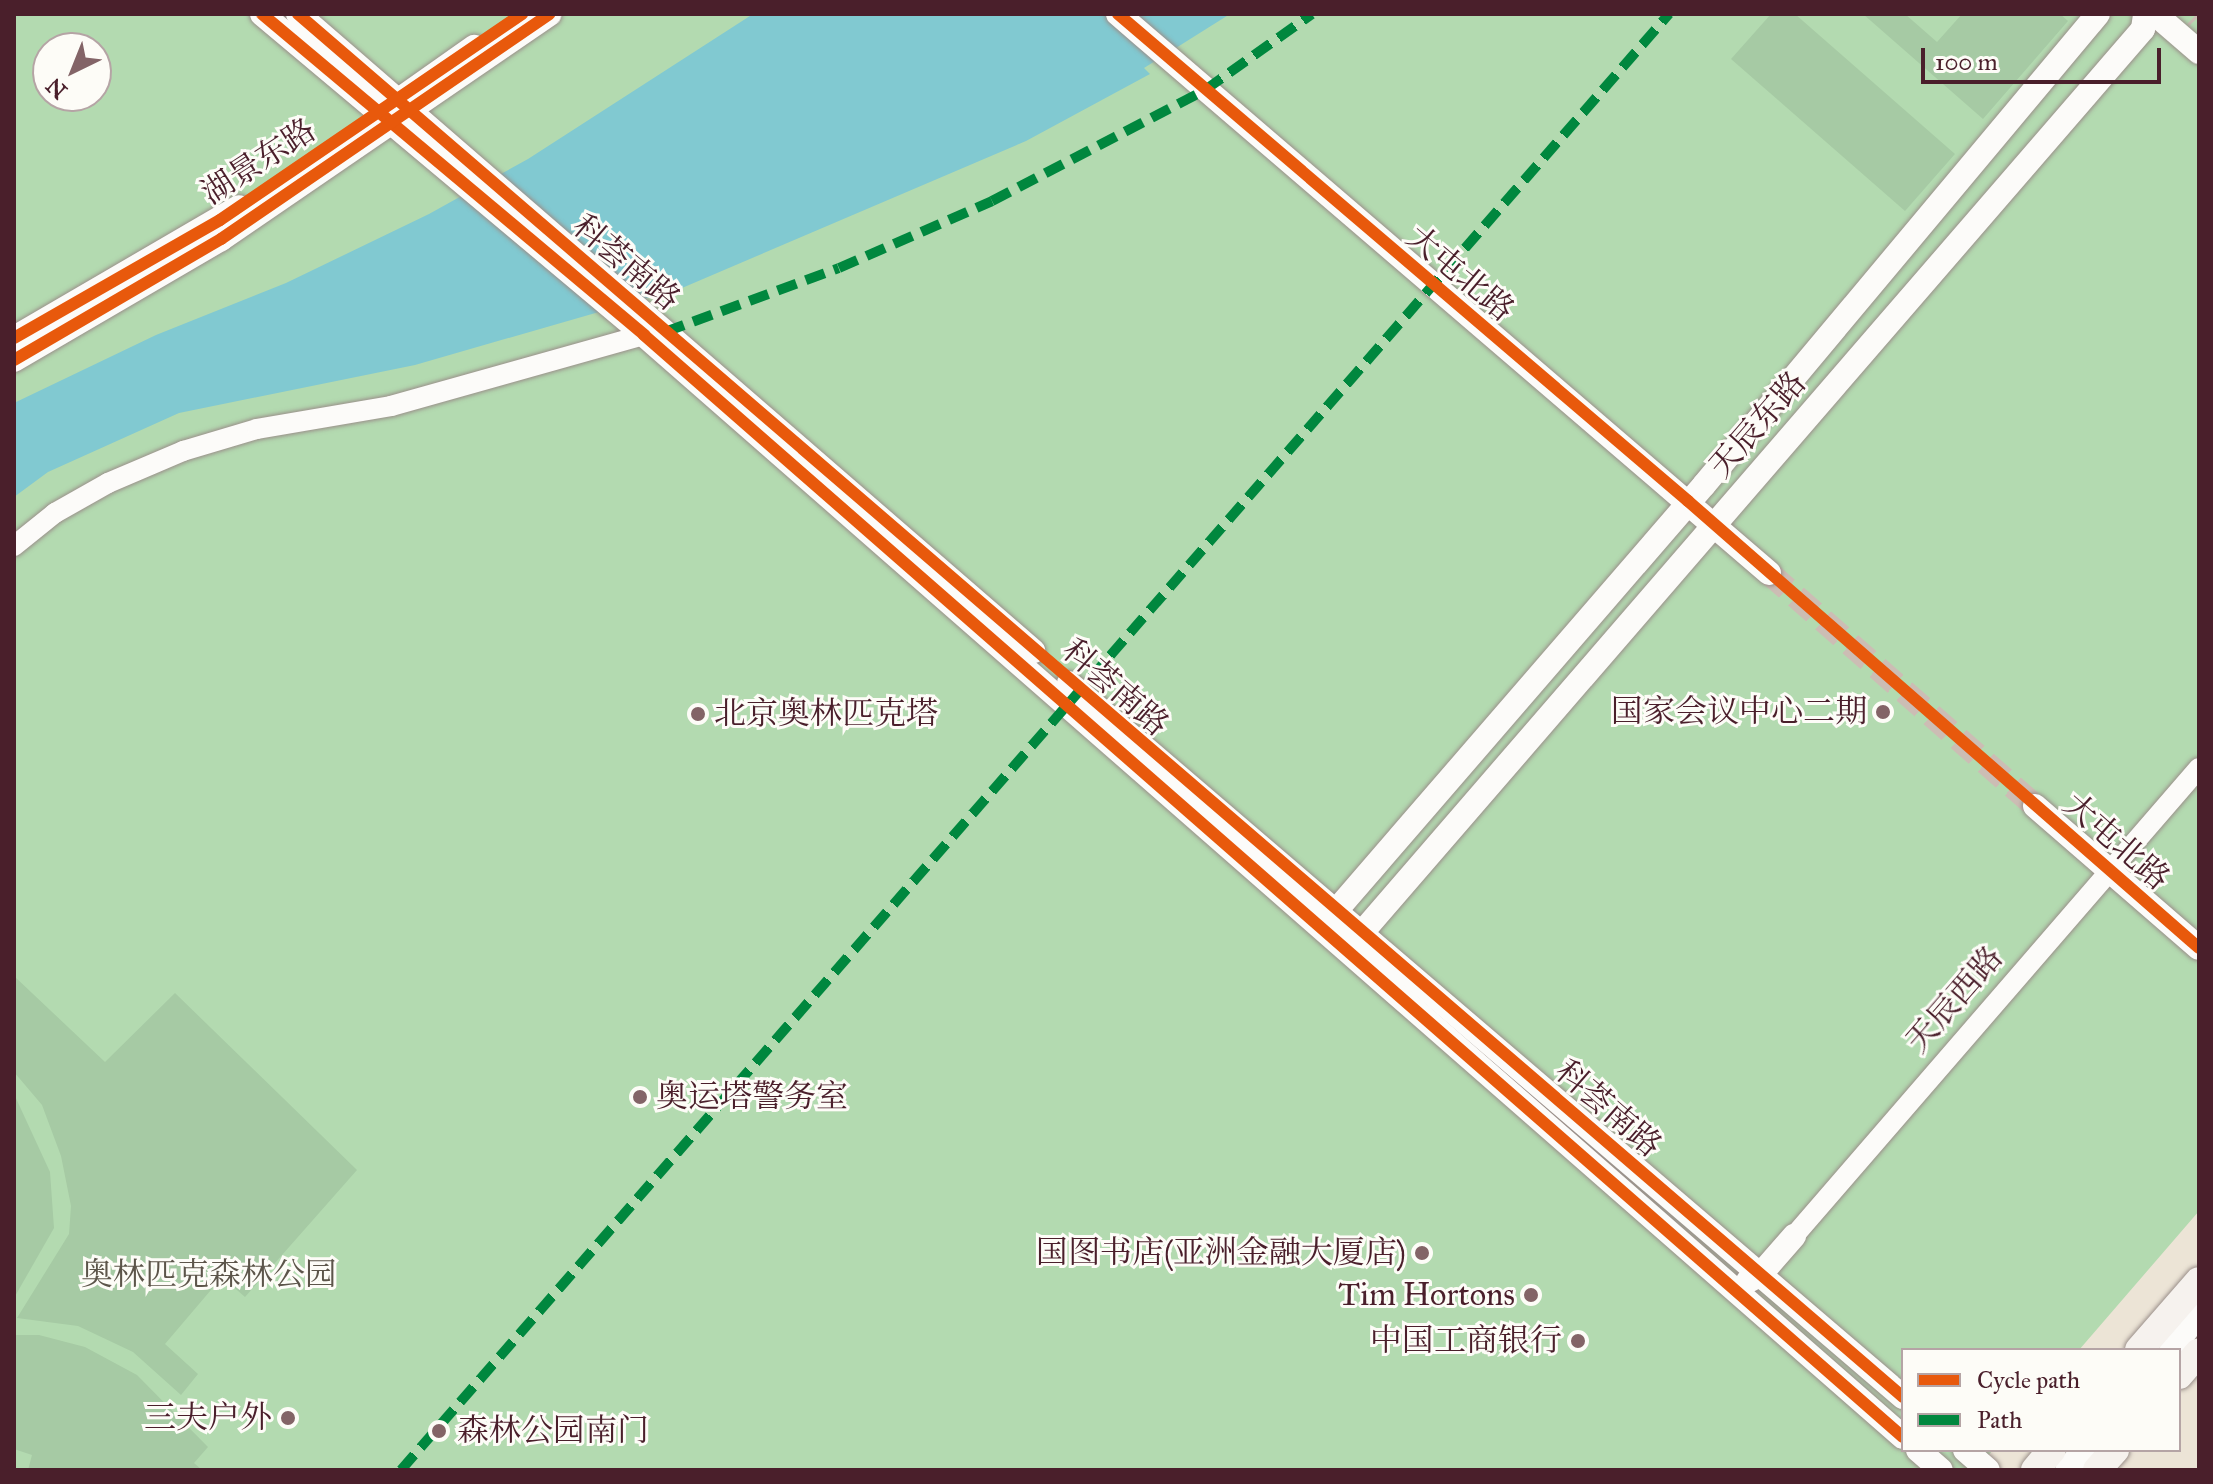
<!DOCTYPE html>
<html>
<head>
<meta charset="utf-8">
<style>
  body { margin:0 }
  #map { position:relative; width:2213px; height:1484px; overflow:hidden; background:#ece4d6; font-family:"IM FELL Great Primer","Noto Serif SC",serif }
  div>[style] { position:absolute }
  .green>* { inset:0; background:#b3dab0 }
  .forest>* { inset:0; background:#a6caa4 }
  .water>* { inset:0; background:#81c9d1 }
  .tertiary-tunnel>* { height:24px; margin-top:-12px; transform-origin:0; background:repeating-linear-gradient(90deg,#ccbdb4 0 24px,transparent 0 36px) }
  .secondary-tunnel>* { height:28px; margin-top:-14px; transform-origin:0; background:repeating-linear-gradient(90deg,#ccbdb4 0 28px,transparent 0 42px) }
  .roads { filter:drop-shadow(0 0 2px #9a8f8a) drop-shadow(0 0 2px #9a8f8a) }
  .minor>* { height:20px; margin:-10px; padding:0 10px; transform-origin:10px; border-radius:10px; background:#fcfbf9 }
  .tertiary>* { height:24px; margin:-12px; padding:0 12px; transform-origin:12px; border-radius:12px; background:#fcfbf9 }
  .secondary>* { height:28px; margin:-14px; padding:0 14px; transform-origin:14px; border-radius:14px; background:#f6f2ee }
  .quiet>* { height:10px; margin-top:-5px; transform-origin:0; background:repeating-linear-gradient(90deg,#00873e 0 20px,transparent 0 30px) }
  .cycleway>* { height:12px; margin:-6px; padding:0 6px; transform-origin:6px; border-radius:6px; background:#e8590c }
  .dots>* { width:22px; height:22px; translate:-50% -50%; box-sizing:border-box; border:4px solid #fdfcf7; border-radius:50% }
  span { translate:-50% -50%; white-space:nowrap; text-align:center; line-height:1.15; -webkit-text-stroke:6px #fdfcf7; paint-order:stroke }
  .street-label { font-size:32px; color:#4a1f2b }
  .poi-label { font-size:32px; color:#4a1f2b }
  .right { translate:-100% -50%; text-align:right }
  .left { translate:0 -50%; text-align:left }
  .park-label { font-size:32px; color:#5c554a }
  .frame { position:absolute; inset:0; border:16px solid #4a1f2b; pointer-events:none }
  .legend { position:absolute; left:1901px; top:1348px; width:280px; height:104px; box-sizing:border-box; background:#fdfcf7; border:2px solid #b5a4a5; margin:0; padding:10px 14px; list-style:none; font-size:24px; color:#4a1f2b }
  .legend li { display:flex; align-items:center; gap:16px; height:40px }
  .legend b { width:40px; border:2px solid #b5a4a5 }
  .north { position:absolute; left:32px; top:32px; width:80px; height:80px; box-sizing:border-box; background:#fdfcf7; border:2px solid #b5a4a5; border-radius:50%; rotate:223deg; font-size:22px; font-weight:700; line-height:32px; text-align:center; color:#4a1f2b }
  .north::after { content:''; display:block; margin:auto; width:28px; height:36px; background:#836467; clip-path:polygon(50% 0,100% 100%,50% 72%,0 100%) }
  .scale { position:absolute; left:1921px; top:48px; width:240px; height:36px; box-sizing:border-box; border:4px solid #4a1f2b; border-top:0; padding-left:10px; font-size:24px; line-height:28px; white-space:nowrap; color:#4a1f2b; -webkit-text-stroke:6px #fdfcf7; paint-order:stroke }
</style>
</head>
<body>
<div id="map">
  <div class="green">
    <div style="clip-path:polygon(evenodd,14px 14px,2199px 14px,2199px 1211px,2079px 1350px,1903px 1350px,1903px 1450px,1993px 1450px,1975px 1470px,14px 1470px,14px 14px,48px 48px,96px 48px,96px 96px,48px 96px,48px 48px)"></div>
  </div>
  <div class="forest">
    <div style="clip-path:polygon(1771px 14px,1795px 14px,1955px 154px,1905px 211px,1731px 59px)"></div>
    <div style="clip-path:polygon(1863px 14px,1905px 14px,1937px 42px,1962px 14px,2060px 14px,2068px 21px,1983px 119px)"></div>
    <div style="clip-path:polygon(14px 976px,105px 1062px,175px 993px,357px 1170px,245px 1297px,222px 1277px,165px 1344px,198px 1374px,181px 1395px,133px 1352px,78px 1326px,17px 1318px,69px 1234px,71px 1206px,61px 1156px,42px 1105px,14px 1072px)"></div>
    <div style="clip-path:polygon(14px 1094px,50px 1172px,54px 1228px,14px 1298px)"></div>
    <div style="clip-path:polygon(14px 1335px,39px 1335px,85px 1347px,137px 1375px,208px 1447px,194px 1463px,202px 1470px,28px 1470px,32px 1455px,14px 1449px)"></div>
  </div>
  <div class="water">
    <div style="clip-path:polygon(753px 14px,1230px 14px,1144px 68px,1150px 74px,1026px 141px,682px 288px,415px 365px,179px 413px,48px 472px,14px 497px,14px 403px,156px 335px,286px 283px,429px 214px,528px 159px)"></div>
  </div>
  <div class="tertiary-tunnel">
    <div style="left:1769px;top:573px;width:354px;rotate:41.2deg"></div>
  </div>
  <div class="secondary-tunnel">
    <div style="left:2197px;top:14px;width:3px;rotate:45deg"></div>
  </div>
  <div class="roads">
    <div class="minor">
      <div style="left:14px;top:546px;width:53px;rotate:-38.8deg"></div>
      <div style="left:55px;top:513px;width:61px;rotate:-29.5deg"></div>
      <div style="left:108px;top:483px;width:82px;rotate:-23.1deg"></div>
      <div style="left:183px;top:451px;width:77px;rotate:-16.6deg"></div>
      <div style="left:257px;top:429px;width:136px;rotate:-9.7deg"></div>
      <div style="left:391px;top:406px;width:263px;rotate:-15.7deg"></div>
      <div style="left:1794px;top:1236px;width:619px;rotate:-49.13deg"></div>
    </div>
    <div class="tertiary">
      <div style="left:262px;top:14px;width:499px;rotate:40deg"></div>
      <div style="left:644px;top:335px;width:1673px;rotate:41.2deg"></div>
      <div style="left:298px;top:14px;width:973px;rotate:40.91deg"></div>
      <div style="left:1118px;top:14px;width:858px;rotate:40.65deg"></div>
      <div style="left:2155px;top:14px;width:58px;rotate:40.8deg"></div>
      <div style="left:386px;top:109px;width:108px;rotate:-35.2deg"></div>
      <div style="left:14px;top:338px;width:260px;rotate:-30.2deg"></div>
      <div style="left:14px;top:360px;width:240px;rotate:-30.3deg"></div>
      <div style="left:221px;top:239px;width:398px;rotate:-34.4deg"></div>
      <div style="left:1069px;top:683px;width:1098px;rotate:40.57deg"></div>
      <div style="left:2035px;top:806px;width:217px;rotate:40.9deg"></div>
      <div style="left:1328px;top:920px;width:575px;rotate:-49.16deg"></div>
      <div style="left:1704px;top:485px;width:614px;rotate:-50.09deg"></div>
      <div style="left:1353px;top:943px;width:1208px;rotate:-49.16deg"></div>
      <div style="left:2143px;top:29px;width:15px;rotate:-82deg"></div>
      <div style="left:1748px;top:1281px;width:13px;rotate:-27deg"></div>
      <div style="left:1760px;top:1275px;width:52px;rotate:-48.9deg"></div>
      <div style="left:2171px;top:1350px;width:46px;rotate:-52.1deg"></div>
      <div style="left:1918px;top:1450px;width:30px;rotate:41deg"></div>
      <div style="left:1965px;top:1450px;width:30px;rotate:41deg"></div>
      <div style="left:2067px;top:1470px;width:26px;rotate:-50deg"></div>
    </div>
    <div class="secondary">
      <div style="left:2139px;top:1350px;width:91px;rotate:-49deg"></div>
      <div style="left:2179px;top:1375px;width:30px;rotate:-49deg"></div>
      <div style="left:2035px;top:1470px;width:26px;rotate:-50deg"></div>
      <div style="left:2097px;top:1470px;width:27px;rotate:-48deg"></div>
    </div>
  </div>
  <div class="quiet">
    <div style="left:665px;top:332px;width:185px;rotate:-20.2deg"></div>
    <div style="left:839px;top:268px;width:167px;rotate:-23.6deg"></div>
    <div style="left:992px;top:201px;width:240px;rotate:-27.5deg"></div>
    <div style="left:1205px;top:90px;width:131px;rotate:-35.4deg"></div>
    <div style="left:401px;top:1470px;width:1931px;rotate:-48.95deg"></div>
  </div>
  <div class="cycleway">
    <div style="left:262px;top:14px;width:499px;rotate:40deg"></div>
    <div style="left:644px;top:335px;width:1673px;rotate:41.2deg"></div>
    <div style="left:298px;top:14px;width:2119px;rotate:40.75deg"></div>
    <div style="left:1118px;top:14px;width:750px;rotate:40.51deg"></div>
    <div style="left:1688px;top:501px;width:679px;rotate:41.18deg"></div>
    <div style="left:14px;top:338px;width:237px;rotate:-29.8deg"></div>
    <div style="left:220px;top:220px;width:366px;rotate:-34.3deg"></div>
    <div style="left:14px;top:360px;width:240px;rotate:-30.3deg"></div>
    <div style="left:221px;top:239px;width:398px;rotate:-34.4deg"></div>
  </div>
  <div class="dots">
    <div style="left:1883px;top:712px;background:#836467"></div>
    <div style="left:698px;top:714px;background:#836467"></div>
    <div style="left:640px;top:1097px;background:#836467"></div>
    <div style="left:1422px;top:1253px;background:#836467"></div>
    <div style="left:1531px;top:1295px;background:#836467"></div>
    <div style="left:1578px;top:1341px;background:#836467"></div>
    <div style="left:288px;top:1418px;background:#836467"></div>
    <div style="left:439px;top:1431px;background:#836467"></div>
  </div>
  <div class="street-label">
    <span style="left:259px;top:162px;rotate:-33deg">湖景东路</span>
    <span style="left:626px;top:263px;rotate:40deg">科荟南路</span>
    <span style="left:1460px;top:274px;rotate:40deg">大屯北路</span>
    <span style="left:1758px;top:425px;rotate:-49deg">天辰东路</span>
    <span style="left:1115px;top:688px;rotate:41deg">科荟南路</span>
    <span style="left:2116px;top:842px;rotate:41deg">大屯北路</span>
    <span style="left:1955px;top:1000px;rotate:-49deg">天辰西路</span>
    <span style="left:1608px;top:1109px;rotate:41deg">科荟南路</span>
  </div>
  <div class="poi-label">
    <span class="right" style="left:1867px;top:712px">国家会议中心二期</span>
    <span class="left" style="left:714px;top:714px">北京奥林匹克塔</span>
    <span class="left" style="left:656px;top:1097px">奥运塔警务室</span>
    <span class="right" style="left:1406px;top:1253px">国图书店(亚洲金融大厦店)</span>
    <span class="right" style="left:1515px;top:1295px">Tim Hortons</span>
    <span class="right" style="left:1562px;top:1341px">中国工商银行</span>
    <span class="right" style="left:272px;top:1418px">三夫户外</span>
    <span class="left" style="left:457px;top:1431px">森林公园南门</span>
  </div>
  <div class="park-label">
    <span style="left:209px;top:1275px">奥林匹克森林公园</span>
  </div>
  <div class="frame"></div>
  <ul class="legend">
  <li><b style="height:10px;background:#e8590c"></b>Cycle path</li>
  <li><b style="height:10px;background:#00873e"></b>Path</li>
  </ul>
  <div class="north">N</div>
  <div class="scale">100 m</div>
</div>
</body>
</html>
